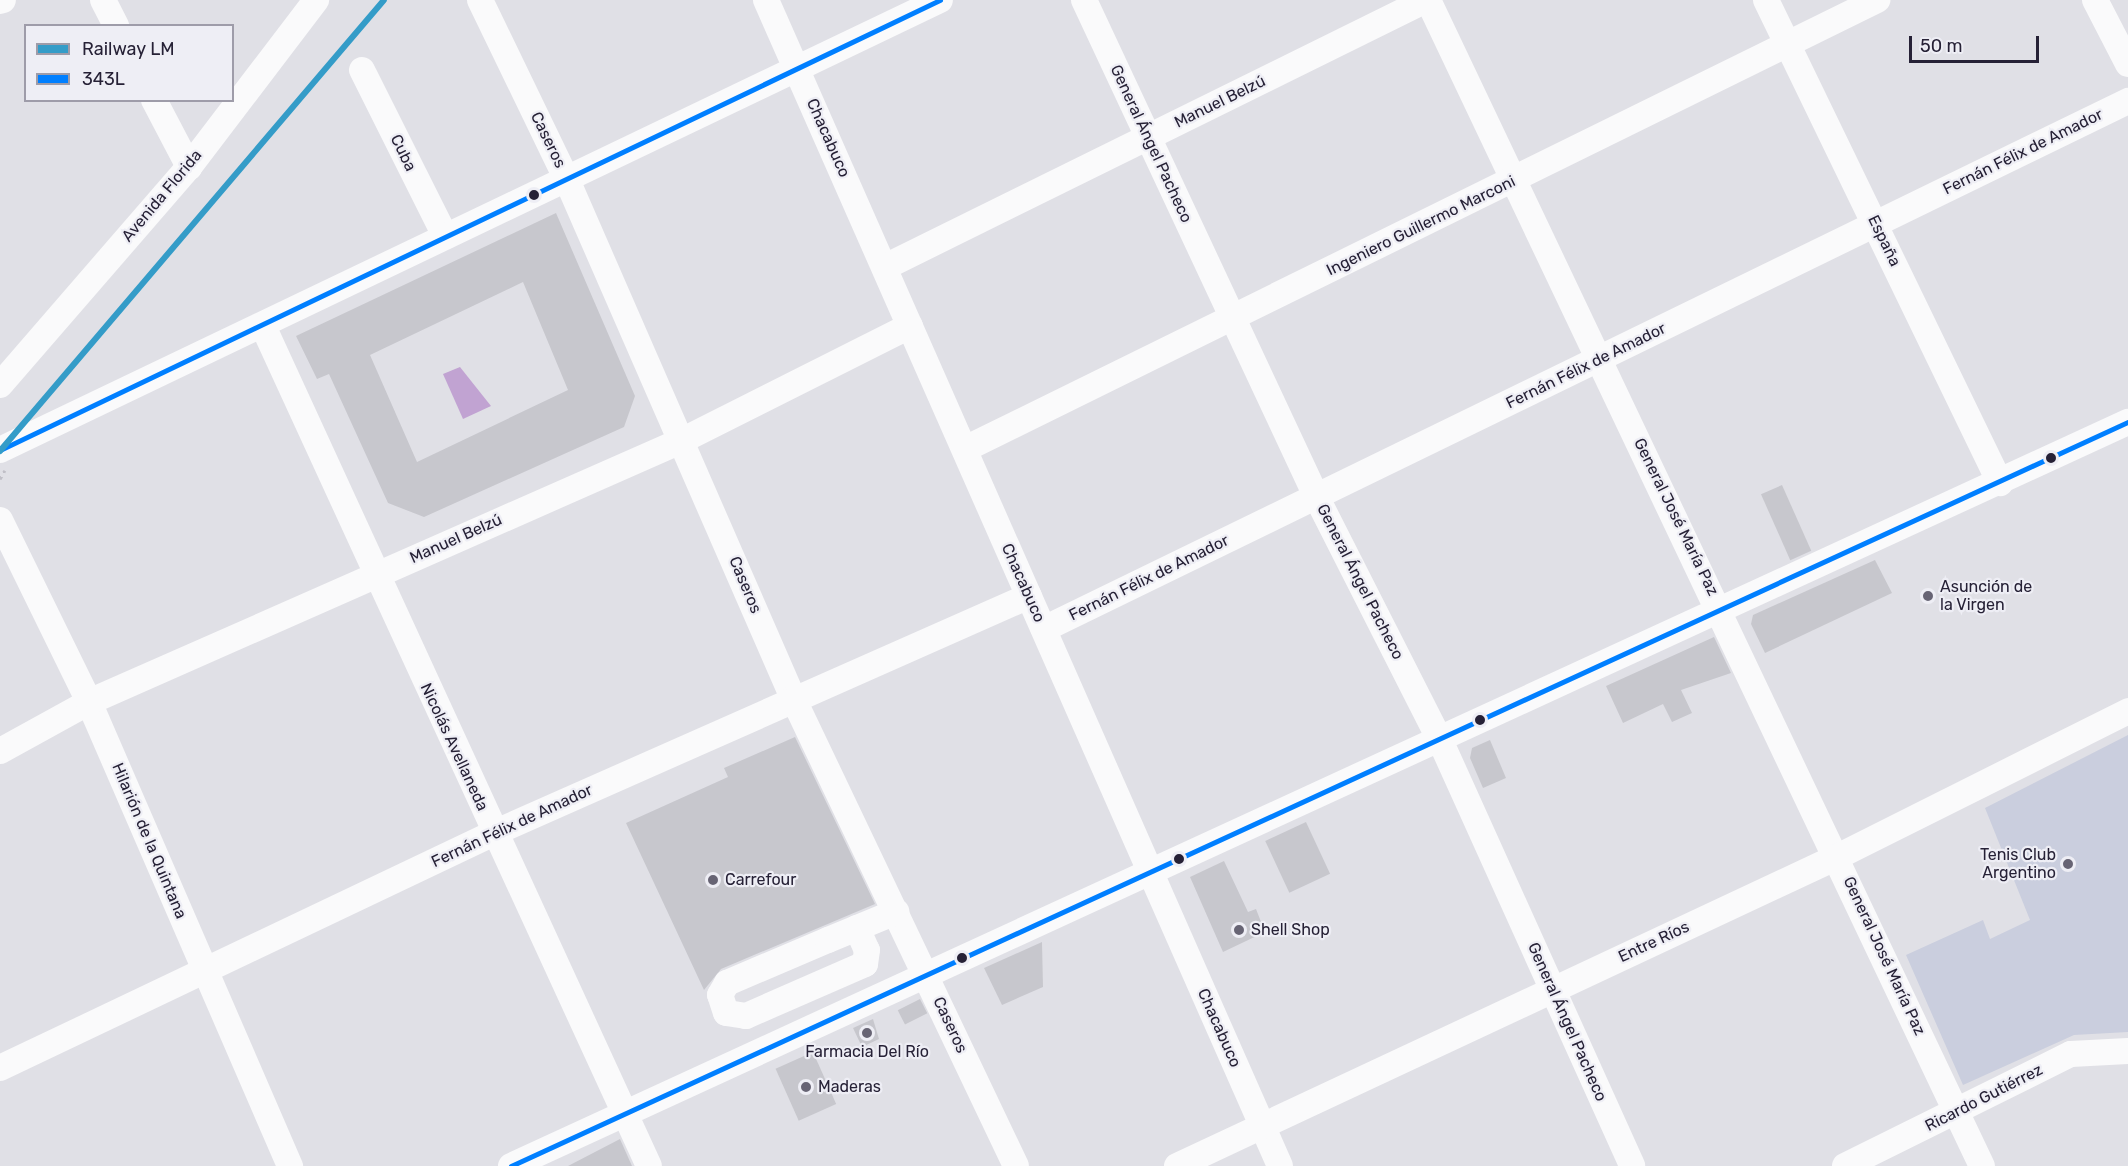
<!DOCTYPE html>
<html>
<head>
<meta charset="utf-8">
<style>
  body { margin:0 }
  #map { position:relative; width:2128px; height:1166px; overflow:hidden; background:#e0e0e6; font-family:Rubik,sans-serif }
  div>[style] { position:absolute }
  .green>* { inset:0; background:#cacede }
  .water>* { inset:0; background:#c1a3d2 }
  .building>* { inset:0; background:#c7c7cd; transform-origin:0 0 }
  .path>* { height:3px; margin-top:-1.5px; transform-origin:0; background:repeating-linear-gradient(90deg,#c0bfc7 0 3px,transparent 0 7.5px) }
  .minor>* { height:26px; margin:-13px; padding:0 13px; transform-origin:13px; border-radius:13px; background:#fafafb }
  .bus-1>* { height:4.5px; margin:-2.25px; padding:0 2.25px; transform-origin:2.25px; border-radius:2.25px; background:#007fff }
  .rail-1>* { height:6px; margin:-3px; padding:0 3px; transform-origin:3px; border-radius:3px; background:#349cc8 }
  .dots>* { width:16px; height:16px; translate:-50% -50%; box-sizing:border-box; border:3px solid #eeeef5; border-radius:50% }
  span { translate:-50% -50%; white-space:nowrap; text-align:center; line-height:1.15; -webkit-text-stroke:4.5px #eeeef5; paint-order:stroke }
  .street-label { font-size:16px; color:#262136 }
  .poi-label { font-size:16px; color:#262136 }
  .left { translate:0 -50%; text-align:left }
  .right { translate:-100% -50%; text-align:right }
  .legend { position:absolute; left:24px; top:24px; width:210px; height:78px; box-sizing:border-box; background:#eeeef5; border:2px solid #9e9ca9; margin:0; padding:8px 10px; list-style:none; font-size:18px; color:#262136 }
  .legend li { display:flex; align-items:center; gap:12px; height:30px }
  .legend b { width:30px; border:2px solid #9e9ca9 }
  .scale { position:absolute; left:1909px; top:36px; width:130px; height:27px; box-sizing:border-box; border:3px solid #262136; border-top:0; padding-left:8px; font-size:18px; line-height:21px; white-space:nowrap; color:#262136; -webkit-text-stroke:4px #eeeef5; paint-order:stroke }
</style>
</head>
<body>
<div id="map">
  <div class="green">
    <div style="clip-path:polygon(2128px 735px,2128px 1032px,2074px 1035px,1963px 1085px,1906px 955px,1983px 920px,1990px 939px,2030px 920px,1985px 808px)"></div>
  </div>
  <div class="water">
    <div style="clip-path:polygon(460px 367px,491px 406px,463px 419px,443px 374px)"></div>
  </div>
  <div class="building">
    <div style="clip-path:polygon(evenodd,556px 213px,635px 396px,624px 427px,424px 517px,388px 503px,329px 374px,317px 379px,296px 336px,556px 213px,523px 282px,568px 390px,417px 462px,370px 355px,523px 282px)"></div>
    <div style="left:1782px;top:485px;width:72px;height:23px;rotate:66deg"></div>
    <div style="clip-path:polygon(1875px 560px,1892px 593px,1765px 653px,1751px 624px,1753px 615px)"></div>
    <div style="clip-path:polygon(1714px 637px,1731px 673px,1681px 690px,1692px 713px,1672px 722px,1663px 704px,1623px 723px,1606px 686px)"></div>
    <div style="clip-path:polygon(795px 737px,875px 904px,721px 969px,704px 990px,626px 823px,728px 777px,724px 768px)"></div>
    <div style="clip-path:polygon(1490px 740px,1506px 778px,1483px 788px,1470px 758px,1472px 748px)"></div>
    <div style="left:1306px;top:822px;width:57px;height:45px;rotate:65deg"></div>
    <div style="clip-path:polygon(1224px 861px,1248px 912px,1256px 909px,1265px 932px,1223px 952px,1190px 877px)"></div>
    <div style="clip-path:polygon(1042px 942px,1043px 987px,1002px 1005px,984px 968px)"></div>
    <div style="left:920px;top:999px;width:16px;height:25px;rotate:63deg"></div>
    <div style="clip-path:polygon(873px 1019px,879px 1039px,862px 1047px,853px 1028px)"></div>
    <div style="left:813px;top:1052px;width:57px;height:41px;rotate:66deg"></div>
    <div style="clip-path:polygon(620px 1139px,632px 1166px,568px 1166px)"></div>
  </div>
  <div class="path">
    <div style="left:0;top:479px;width:10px;rotate:-61deg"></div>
  </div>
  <div class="minor">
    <div style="left:103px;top:0;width:29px;rotate:63deg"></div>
    <div style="left:480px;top:0;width:200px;rotate:64.2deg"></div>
    <div style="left:567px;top:180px;width:565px;rotate:66.43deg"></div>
    <div style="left:793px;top:698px;width:518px;rotate:64.52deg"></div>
    <div style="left:766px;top:0;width:1274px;rotate:66.21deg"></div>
    <div style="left:1084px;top:0;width:550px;rotate:64.93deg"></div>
    <div style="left:1317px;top:498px;width:271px;rotate:63.1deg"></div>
    <div style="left:1440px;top:740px;width:467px;rotate:65.7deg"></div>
    <div style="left:1428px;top:0;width:1291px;rotate:64.59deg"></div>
    <div style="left:1766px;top:0;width:537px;rotate:64.15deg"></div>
    <div style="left:2095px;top:0;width:72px;rotate:62.7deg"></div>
    <div style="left:0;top:1px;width:3px;rotate:-18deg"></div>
    <div style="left:362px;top:70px;width:186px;rotate:63.4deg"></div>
    <div style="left:154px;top:100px;width:76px;rotate:62.4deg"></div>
    <div style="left:885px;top:267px;width:603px;rotate:-26.27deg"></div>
    <div style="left:263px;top:326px;width:924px;rotate:65.32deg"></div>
    <div style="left:0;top:385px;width:289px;rotate:-49.1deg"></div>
    <div style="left:189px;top:167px;width:210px;rotate:-52.7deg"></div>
    <div style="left:965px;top:449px;width:1017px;rotate:-26.21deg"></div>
    <div style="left:0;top:450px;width:1042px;rotate:-25.58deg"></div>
    <div style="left:0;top:520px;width:203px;rotate:63.9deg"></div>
    <div style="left:89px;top:702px;width:506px;rotate:66.58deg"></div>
    <div style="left:1044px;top:629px;width:1206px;rotate:-25.97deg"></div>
    <div style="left:0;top:751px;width:102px;rotate:-28.8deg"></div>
    <div style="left:89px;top:702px;width:649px;rotate:-23.8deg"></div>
    <div style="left:683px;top:440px;width:254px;rotate:-26.7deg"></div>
    <div style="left:857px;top:928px;width:24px;rotate:66deg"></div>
    <div style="left:867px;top:950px;width:14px;rotate:98deg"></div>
    <div style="left:865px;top:964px;width:130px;rotate:156.4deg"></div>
    <div style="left:746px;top:1016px;width:20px;rotate:-171deg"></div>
    <div style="left:726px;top:1013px;width:19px;rotate:-108deg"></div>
    <div style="left:720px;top:995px;width:14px;rotate:-60deg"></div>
    <div style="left:727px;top:983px;width:110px;rotate:-23.1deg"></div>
    <div style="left:828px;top:940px;width:74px;rotate:-22.4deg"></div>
    <div style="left:0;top:1068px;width:547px;rotate:-25.44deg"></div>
    <div style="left:494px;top:833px;width:585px;rotate:-23.89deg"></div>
    <div style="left:511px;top:1166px;width:1780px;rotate:-24.71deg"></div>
    <div style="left:1177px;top:1166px;width:729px;rotate:-25.09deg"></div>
    <div style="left:1837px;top:857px;width:326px;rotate:-26.6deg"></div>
    <div style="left:1845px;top:1166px;width:252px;rotate:-26.4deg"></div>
    <div style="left:2071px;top:1054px;width:57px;rotate:-3deg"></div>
  </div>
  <div class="bus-1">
    <div style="left:0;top:450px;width:1042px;rotate:-25.58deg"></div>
    <div style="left:511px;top:1166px;width:1780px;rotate:-24.71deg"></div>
  </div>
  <div class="rail-1">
    <div style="left:0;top:451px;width:592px;rotate:-49.59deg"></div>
  </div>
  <div class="dots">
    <div style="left:534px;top:195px;background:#262136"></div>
    <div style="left:2051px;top:458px;background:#262136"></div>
    <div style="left:1928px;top:596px;background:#676474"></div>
    <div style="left:1480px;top:720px;background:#262136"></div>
    <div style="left:1179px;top:859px;background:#262136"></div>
    <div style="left:2068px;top:864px;background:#676474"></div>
    <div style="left:713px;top:880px;background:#676474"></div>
    <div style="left:1239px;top:930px;background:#676474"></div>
    <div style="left:962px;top:958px;background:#262136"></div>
    <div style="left:867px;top:1033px;background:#676474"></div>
    <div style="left:806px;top:1087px;background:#676474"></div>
  </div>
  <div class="street-label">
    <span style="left:1220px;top:102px;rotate:-26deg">Manuel Belzú</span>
    <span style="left:828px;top:138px;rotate:66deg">Chacabuco</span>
    <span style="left:548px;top:140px;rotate:64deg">Caseros</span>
    <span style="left:1151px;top:144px;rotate:65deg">General Ángel Pacheco</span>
    <span style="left:2023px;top:152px;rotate:-26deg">Fernán Félix de Amador</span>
    <span style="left:403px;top:153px;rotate:64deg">Cuba</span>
    <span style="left:162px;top:196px;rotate:-50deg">Avenida Florida</span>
    <span style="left:1421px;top:226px;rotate:-26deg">Ingeniero Guillermo Marconi</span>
    <span style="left:1884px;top:241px;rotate:64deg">España</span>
    <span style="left:1586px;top:366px;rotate:-26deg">Fernán Félix de Amador</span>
    <span style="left:1676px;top:517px;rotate:64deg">General José María Paz</span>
    <span style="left:456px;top:539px;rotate:-24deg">Manuel Belzú</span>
    <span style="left:1149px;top:578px;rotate:-26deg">Fernán Félix de Amador</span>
    <span style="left:1360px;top:582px;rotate:63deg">General Ángel Pacheco</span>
    <span style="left:1023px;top:583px;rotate:66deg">Chacabuco</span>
    <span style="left:745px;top:585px;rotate:67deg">Caseros</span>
    <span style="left:454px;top:747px;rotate:65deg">Nicolás Avellaneda</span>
    <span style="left:512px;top:826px;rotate:-25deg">Fernán Félix de Amador</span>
    <span style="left:149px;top:841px;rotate:67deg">Hilarión de la Quintana</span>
    <span style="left:1654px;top:942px;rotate:-25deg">Entre Ríos</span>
    <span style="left:1884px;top:956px;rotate:65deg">General José María Paz</span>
    <span style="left:1567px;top:1022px;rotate:66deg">General Ángel Pacheco</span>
    <span style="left:950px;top:1025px;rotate:65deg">Caseros</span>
    <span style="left:1219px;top:1028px;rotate:66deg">Chacabuco</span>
    <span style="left:1984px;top:1098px;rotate:-27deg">Ricardo Gutiérrez</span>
  </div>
  <div class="poi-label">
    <span class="left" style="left:1940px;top:596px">Asunción de<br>la Virgen</span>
    <span class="right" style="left:2056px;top:864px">Tenis Club<br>Argentino</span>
    <span class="left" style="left:725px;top:880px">Carrefour</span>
    <span class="left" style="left:1251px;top:930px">Shell Shop</span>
    <span style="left:867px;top:1052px">Farmacia Del Río</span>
    <span class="left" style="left:818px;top:1087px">Maderas</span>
  </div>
  <ul class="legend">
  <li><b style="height:8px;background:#349cc8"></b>Railway LM</li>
  <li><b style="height:8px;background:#007fff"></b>343L</li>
  </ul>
  <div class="scale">50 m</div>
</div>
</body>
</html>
